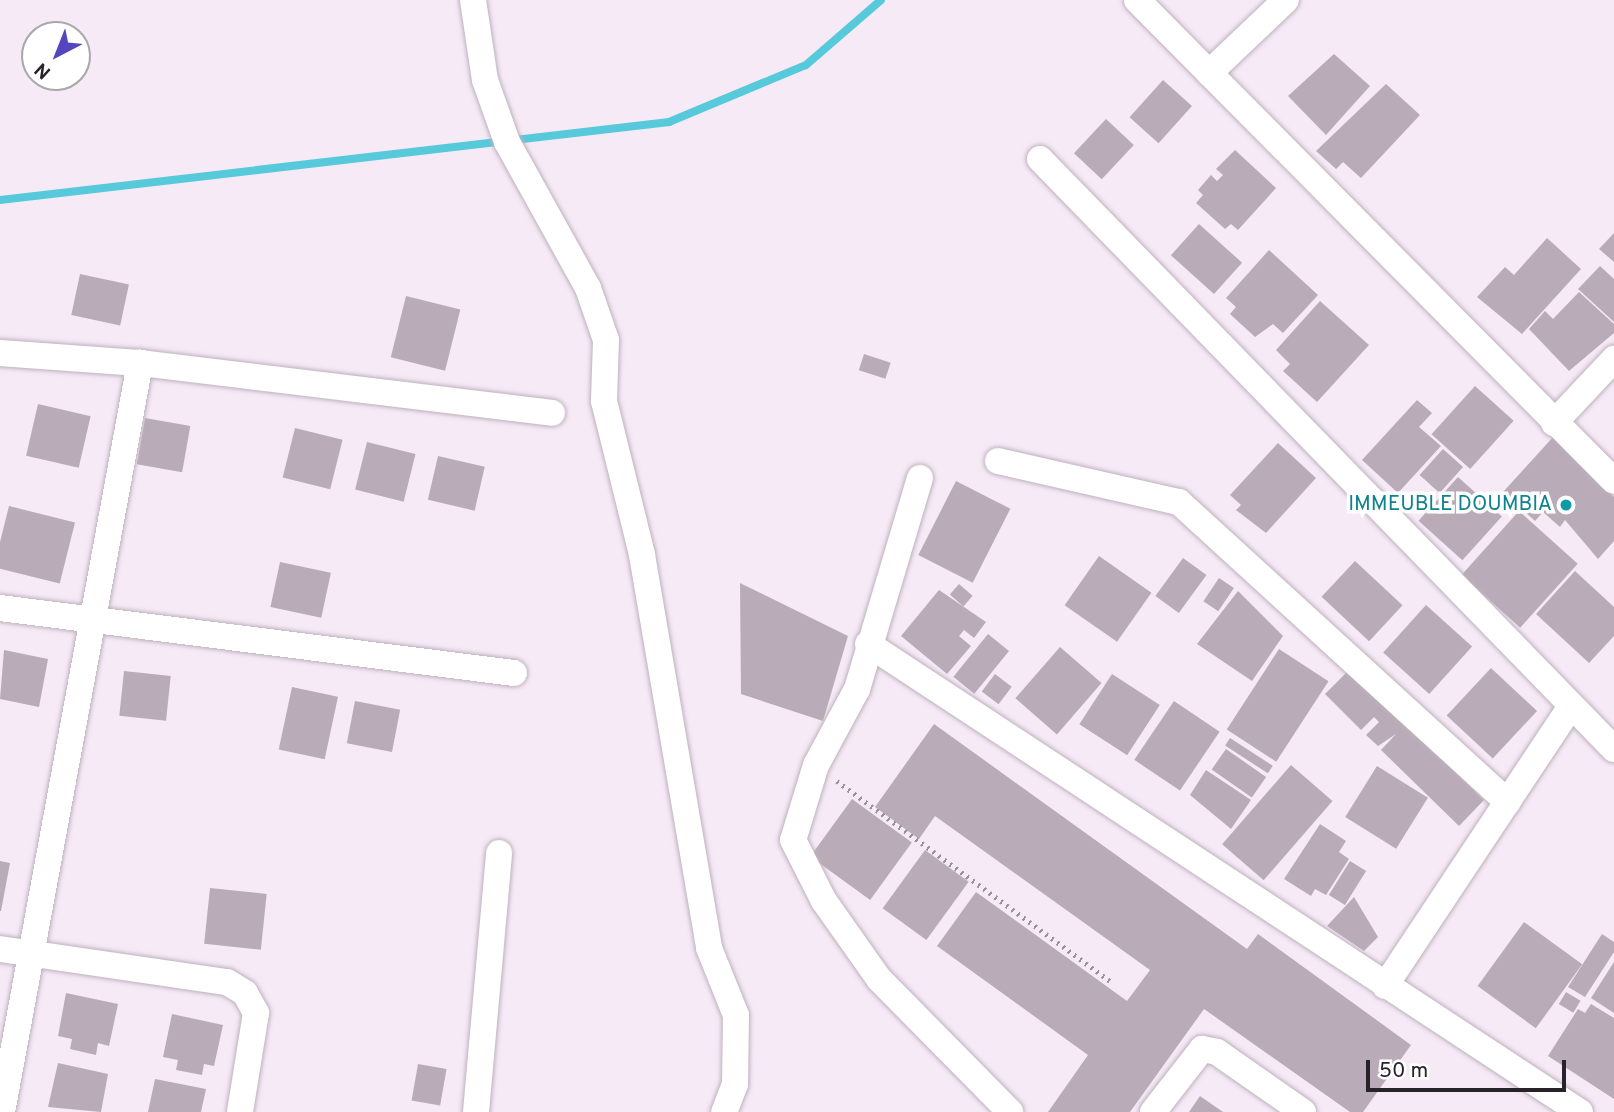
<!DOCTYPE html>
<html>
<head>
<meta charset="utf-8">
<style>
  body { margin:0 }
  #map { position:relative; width:1614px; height:1112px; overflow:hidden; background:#f7eaf7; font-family:Overpass,sans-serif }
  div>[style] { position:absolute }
  .stream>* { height:8px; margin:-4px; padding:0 4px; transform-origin:4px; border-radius:4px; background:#56c9da }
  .building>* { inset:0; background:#b9acb8; transform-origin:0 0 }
  .path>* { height:4.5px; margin-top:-2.25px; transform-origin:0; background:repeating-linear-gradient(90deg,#9a909a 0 2px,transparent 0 7px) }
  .roads { filter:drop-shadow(0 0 2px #bdb1bd) drop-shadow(0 0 2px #bdb1bd) }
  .minor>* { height:26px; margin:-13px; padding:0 13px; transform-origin:13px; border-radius:13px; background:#fff }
  .dots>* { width:19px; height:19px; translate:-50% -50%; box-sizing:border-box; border:4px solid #fff; border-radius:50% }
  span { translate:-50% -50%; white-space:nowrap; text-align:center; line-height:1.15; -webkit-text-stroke:7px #fff; paint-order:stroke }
  .culture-label { font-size:21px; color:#0d838f }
  .right { translate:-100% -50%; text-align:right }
  .north { position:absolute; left:21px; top:21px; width:70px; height:70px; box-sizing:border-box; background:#fff; border:2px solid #a9a7a9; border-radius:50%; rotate:222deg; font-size:19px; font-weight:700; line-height:28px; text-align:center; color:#282328 }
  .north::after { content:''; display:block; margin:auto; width:24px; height:32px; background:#5446be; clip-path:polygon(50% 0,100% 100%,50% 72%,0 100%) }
  .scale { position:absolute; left:1366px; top:1060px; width:200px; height:32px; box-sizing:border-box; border:4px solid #282328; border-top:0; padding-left:9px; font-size:21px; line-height:24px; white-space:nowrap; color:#282328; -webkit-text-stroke:5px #fff; paint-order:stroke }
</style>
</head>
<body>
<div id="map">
  <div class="stream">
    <div style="left:0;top:200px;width:674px;rotate:-6.65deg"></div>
    <div style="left:669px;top:122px;width:148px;rotate:-22.6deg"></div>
    <div style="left:806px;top:65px;width:99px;rotate:-40.9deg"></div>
  </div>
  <div class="building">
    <div style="clip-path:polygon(1334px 54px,1370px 86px,1326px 135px,1288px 96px)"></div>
    <div style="left:1163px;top:80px;width:39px;height:50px;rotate:42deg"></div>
    <div style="clip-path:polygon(1386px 84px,1420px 115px,1361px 178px,1343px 162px,1336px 169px,1316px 151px)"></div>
    <div style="left:1106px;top:119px;width:38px;height:47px;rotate:43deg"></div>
    <div style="clip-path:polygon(1235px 150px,1276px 188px,1238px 230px,1231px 224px,1225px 229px,1196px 203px,1203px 195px,1198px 190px,1211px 175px,1217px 181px,1223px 175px,1216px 169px)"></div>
    <div style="left:1199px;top:224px;width:58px;height:42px;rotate:42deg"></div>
    <div style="clip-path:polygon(1614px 233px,1614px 262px,1599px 249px)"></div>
    <div style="clip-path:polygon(1547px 238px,1581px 269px,1522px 334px,1477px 297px,1505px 267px,1514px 275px)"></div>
    <div style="clip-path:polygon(1269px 250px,1318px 295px,1283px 333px,1273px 324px,1255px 337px,1230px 314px,1236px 307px,1226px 298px)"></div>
    <div style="clip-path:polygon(1600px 266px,1614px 279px,1614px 322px,1578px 289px)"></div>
    <div style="left:80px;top:274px;width:50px;height:42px;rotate:12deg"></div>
    <div style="clip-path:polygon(1579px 292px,1614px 324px,1614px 333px,1569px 371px,1529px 329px,1545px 311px,1553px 319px)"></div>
    <div style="left:406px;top:296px;width:56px;height:63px;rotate:14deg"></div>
    <div style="clip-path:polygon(1320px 301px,1369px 345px,1317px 402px,1283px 371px,1290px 364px,1276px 350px)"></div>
    <div style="left:864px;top:354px;width:28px;height:17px;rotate:18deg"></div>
    <div style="left:1475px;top:386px;width:52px;height:65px;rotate:42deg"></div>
    <div style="clip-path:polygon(1417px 400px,1432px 413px,1419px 427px,1441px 446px,1398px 493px,1362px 460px)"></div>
    <div style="left:38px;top:404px;width:54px;height:53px;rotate:13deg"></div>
    <div style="left:145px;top:418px;width:46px;height:47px;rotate:10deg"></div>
    <div style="left:295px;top:428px;width:49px;height:51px;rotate:14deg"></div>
    <div style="clip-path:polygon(1554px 436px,1614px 497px,1614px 541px,1598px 559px,1565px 520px,1560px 527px,1543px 512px,1535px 521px,1503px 492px)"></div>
    <div style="left:367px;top:442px;width:50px;height:49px;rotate:14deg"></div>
    <div style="clip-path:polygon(1278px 443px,1316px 478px,1266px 533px,1236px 510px,1241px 505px,1230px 495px)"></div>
    <div style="left:1443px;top:449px;width:27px;height:35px;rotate:42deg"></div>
    <div style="left:438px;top:456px;width:48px;height:45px;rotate:13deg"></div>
    <div style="left:1458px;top:477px;width:59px;height:59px;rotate:42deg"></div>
    <div style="left:956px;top:481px;width:61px;height:83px;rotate:27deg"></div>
    <div style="left:9px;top:506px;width:68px;height:63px;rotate:14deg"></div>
    <div style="left:1519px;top:511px;width:79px;height:86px;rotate:42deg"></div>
    <div style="left:1099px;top:556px;width:64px;height:60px;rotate:35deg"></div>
    <div style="left:1183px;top:558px;width:29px;height:47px;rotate:36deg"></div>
    <div style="left:1355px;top:561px;width:65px;height:49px;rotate:43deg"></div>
    <div style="left:280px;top:562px;width:52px;height:46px;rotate:12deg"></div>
    <div style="clip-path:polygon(1575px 571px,1614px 607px,1614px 636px,1589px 663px,1536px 614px)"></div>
    <div style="left:1219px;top:578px;width:18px;height:28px;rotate:34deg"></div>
    <div style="clip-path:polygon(740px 583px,848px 636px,823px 721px,741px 694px)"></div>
    <div style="left:959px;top:584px;width:18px;height:14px;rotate:41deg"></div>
    <div style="clip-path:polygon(939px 590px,986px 622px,974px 638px,964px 630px,959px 636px,971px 646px,947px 674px,901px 636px)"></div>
    <div style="clip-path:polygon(1238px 591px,1283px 636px,1252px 681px,1197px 644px)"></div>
    <div style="left:1426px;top:605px;width:62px;height:64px;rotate:42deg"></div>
    <div style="left:988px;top:634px;width:27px;height:55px;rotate:39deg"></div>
    <div style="left:1060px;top:647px;width:55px;height:68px;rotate:41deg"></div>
    <div style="left:1279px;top:649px;width:59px;height:96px;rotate:33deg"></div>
    <div style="clip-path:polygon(4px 650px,48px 659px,39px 707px,0 699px)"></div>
    <div style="left:1491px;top:668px;width:63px;height:65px;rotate:43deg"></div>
    <div style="clip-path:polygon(1350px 669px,1484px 800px,1459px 826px,1381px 750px,1396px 734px,1378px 746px,1366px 735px,1379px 722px,1374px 717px,1361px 730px,1325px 694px)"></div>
    <div style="left:124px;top:671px;width:47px;height:45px;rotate:6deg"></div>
    <div style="left:995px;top:674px;width:21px;height:22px;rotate:37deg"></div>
    <div style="left:1112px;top:674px;width:57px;height:60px;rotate:33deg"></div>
    <div style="left:292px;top:687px;width:47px;height:64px;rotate:12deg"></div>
    <div style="left:355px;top:701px;width:46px;height:43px;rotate:11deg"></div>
    <div style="left:1174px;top:701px;width:55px;height:71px;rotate:34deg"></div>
    <div style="clip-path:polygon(934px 724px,1247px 949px,1258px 934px,1411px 1045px,1363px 1112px,1350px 1112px,1204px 1009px,1130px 1112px,1048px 1112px,1088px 1055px,937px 946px,976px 892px,1127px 1001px,1150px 970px,935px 816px,919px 839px,875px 807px)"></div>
    <div style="left:1230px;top:738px;width:51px;height:9px;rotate:33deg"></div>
    <div style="left:1226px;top:749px;width:49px;height:25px;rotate:35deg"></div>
    <div style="left:1291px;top:765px;width:55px;height:105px;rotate:41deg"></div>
    <div style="left:1377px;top:766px;width:60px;height:60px;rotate:32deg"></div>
    <div style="clip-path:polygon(1206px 770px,1251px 800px,1231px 829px,1190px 795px)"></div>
    <div style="left:852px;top:799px;width:74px;height:71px;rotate:36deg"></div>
    <div style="clip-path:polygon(1320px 824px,1346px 841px,1339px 852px,1349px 859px,1326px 895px,1315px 889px,1311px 896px,1284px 879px)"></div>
    <div style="left:925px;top:850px;width:54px;height:72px;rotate:36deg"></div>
    <div style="clip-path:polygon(0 861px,10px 863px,1px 911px,0 911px)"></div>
    <div style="left:1350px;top:861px;width:19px;height:40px;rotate:32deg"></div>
    <div style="left:210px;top:888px;width:57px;height:56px;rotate:6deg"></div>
    <div style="clip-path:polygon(1354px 897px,1378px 937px,1364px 951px,1327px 926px)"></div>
    <div style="left:1524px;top:922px;width:72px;height:79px;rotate:36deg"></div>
    <div style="clip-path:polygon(1602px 934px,1614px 942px,1614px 952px,1585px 997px,1568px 987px)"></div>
    <div style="clip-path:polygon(1614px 962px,1614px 1013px,1591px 998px)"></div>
    <div style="left:1566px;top:992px;width:17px;height:14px;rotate:31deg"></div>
    <div style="clip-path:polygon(66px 993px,118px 1004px,109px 1046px,98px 1043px,96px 1055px,70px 1049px,72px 1039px,58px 1036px)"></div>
    <div style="clip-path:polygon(1591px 1004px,1614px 1018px,1614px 1099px,1548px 1056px,1578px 1009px,1585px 1013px)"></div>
    <div style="clip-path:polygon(172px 1014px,223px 1025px,214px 1066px,204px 1064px,202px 1075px,176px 1070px,178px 1060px,163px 1057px)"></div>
    <div style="clip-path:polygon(58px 1063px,108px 1074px,101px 1112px,48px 1107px)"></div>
    <div style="left:418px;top:1064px;width:29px;height:37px;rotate:10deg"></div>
    <div style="clip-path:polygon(155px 1079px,206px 1089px,201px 1112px,148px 1112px)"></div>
    <div style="clip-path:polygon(1200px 1096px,1223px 1112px,1189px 1112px)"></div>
  </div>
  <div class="path">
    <div style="left:837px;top:781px;width:342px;rotate:36.2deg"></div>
  </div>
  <div class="roads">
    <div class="minor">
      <div style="left:473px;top:0;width:81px;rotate:81.5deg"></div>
      <div style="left:485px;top:80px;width:66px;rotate:70.5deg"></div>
      <div style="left:507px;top:142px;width:167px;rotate:61deg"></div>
      <div style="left:588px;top:288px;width:55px;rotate:70.9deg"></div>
      <div style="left:606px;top:340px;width:61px;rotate:91.9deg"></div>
      <div style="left:604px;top:401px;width:159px;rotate:76.1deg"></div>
      <div style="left:642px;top:555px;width:399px;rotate:80.3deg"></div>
      <div style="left:709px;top:948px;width:72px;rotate:68.1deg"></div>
      <div style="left:736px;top:1015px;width:69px;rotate:90.8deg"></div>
      <div style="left:735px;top:1084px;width:30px;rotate:111deg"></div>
      <div style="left:1137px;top:0;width:677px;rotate:45.24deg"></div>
      <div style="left:1209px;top:73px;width:106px;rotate:-43.5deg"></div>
      <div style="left:1040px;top:159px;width:823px;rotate:45.79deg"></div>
      <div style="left:0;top:353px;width:140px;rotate:4.1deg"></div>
      <div style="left:140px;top:363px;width:415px;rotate:6.9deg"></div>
      <div style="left:1554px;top:423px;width:88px;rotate:-46.8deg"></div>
      <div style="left:998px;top:461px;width:186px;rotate:12.8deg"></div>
      <div style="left:1179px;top:502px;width:445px;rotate:42.4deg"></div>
      <div style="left:920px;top:478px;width:220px;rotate:106.6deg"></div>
      <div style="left:857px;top:689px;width:86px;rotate:118.3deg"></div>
      <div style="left:816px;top:765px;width:78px;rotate:107deg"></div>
      <div style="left:793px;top:840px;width:68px;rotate:63.1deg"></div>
      <div style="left:824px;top:901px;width:95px;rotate:54.8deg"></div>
      <div style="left:879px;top:979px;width:187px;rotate:45.4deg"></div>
      <div style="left:0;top:608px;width:518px;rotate:7.21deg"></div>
      <div style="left:868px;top:644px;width:852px;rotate:33.32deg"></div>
      <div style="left:0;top:949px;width:229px;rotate:8.3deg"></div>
      <div style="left:227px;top:982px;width:21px;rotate:31deg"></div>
      <div style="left:245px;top:993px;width:23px;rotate:61deg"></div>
      <div style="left:256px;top:1013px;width:100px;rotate:99.2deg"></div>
      <div style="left:1385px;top:986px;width:336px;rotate:-56.4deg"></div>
      <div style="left:2px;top:1112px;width:762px;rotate:-79.56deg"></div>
      <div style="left:476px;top:1112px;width:260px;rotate:-84.9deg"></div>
      <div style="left:1153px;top:1112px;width:80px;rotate:-52.1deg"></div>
      <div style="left:1202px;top:1049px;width:15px;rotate:11deg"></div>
      <div style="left:1217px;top:1052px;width:105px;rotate:34.9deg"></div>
    </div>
  </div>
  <div class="dots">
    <div style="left:1566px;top:505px;background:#0f9aa8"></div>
  </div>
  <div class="culture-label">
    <span class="right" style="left:1552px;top:505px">IMMEUBLE DOUMBIA</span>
  </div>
  <div class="north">N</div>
  <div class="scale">50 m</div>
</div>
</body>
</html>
